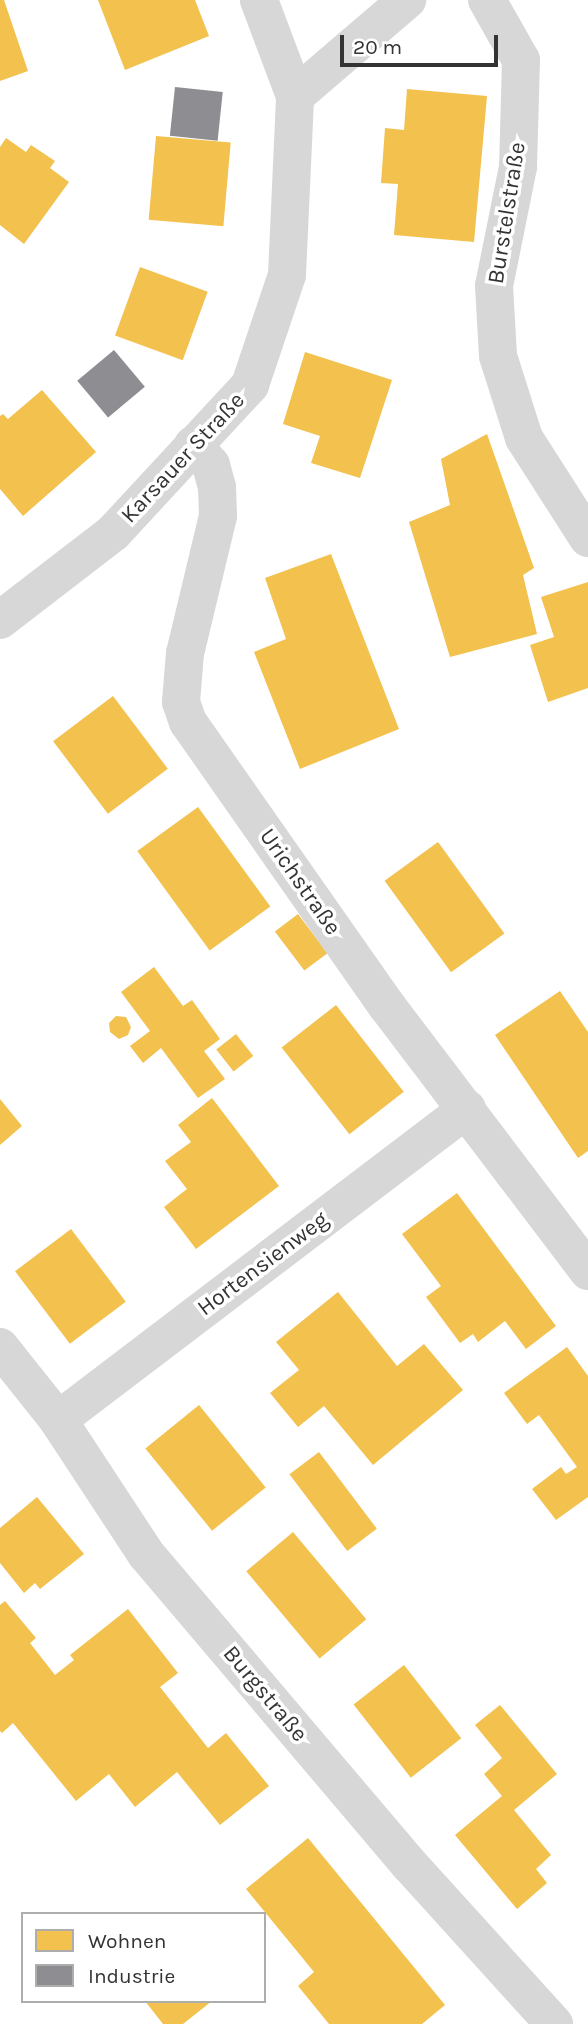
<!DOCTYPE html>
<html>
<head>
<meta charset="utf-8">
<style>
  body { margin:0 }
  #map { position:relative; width:588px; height:2024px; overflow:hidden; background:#fff; font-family:Karla,sans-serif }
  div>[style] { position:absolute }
  .homes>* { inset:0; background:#f2c14e; transform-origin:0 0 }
  .industry>* { inset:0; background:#8d8d92; transform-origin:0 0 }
  .minor>* { height:38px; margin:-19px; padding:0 19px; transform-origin:19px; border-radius:19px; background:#d7d7d7 }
  .tertiary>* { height:38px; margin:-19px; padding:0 19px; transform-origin:19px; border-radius:19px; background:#d7d7d7 }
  span { translate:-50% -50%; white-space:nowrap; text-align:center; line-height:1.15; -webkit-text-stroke:7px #fff; paint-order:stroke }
  .street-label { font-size:23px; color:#333 }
  .legend { position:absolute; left:21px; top:1912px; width:245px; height:91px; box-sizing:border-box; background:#fff; border:2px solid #adadad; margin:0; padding:9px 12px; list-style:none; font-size:21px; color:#333 }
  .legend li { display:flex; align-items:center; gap:14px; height:35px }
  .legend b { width:35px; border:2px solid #adadad }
  .scale { position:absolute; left:340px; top:35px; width:158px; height:32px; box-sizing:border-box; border:4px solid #333; border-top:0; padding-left:9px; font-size:21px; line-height:24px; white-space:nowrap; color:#333; -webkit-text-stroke:5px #fff; paint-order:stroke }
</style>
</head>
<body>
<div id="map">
  <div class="homes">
    <div style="clip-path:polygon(0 0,4px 0,28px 71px,0 81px)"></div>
    <div style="clip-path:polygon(98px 0,195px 0,209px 36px,125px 70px)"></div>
    <div style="clip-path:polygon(407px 89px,487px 96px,474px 242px,394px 235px,398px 184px,381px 183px,385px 128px,404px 130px)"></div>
    <div style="left:156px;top:136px;width:75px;height:84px;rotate:5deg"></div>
    <div style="clip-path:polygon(6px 138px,26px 152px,31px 145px,55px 161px,50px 168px,69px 182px,24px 244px,0 225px,0 147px)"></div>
    <div style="left:140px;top:267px;width:72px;height:73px;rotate:20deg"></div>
    <div style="clip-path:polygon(305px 352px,392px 380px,360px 478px,311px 463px,320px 436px,283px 424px)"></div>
    <div style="clip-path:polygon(42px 390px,96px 452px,23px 516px,0 489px,0 416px,3px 414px,8px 419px)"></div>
    <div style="clip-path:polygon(487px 434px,534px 568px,523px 575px,537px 634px,450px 657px,409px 522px,450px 505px,441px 459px)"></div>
    <div style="clip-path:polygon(331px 554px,399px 729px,300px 769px,254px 652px,286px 639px,265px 578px)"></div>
    <div style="clip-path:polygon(588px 582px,588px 688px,548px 702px,530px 645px,554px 637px,541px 597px)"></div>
    <div style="left:113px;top:696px;width:91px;height:75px;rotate:53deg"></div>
    <div style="left:198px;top:807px;width:123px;height:75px;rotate:54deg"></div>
    <div style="left:438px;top:842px;width:113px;height:66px;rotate:54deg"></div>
    <div style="left:298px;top:914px;width:49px;height:29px;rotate:53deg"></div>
    <div style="clip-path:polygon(154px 967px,183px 1006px,192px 1000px,220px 1039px,204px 1051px,225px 1079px,198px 1098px,161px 1048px,143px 1063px,130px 1046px,150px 1031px,121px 992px)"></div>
    <div style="clip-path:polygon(560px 991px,588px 1032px,588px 1151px,578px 1158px,495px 1035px)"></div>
    <div style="left:336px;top:1005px;width:110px;height:69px;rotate:52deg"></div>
    <div style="clip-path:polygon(116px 1016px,126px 1017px,131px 1027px,128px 1035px,119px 1039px,110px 1032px,109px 1023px)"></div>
    <div style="left:236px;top:1034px;width:28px;height:25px;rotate:52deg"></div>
    <div style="clip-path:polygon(212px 1098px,279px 1186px,196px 1249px,164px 1207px,187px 1189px,165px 1161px,191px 1142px,178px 1125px)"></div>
    <div style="clip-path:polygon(0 1099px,22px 1126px,0 1145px)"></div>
    <div style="clip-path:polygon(457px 1193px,556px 1326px,526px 1349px,505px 1321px,478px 1342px,473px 1334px,460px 1343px,426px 1297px,441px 1286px,402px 1234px)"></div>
    <div style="left:71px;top:1229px;width:91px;height:70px;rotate:53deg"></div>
    <div style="clip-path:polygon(338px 1292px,397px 1366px,424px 1344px,463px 1390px,373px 1465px,324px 1406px,298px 1427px,270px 1393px,299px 1370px,276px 1342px)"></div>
    <div style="clip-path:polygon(567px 1347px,588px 1376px,588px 1497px,556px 1520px,532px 1489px,561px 1467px,566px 1474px,577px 1467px,539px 1415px,527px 1424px,504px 1393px)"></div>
    <div style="left:199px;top:1405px;width:106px;height:69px;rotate:51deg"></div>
    <div style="left:319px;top:1452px;width:96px;height:37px;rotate:53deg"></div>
    <div style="clip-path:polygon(37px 1497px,84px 1554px,40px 1589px,35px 1583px,24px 1593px,0 1563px,0 1528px)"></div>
    <div style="left:293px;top:1532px;width:114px;height:61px;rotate:50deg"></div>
    <div style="clip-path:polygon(5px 1601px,36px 1638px,30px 1643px,55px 1675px,74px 1660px,70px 1655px,128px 1609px,178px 1673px,160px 1687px,208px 1748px,226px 1733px,269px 1786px,220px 1825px,177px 1772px,135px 1807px,109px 1774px,76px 1801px,13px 1723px,2px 1733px,0 1731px,0 1605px)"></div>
    <div style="left:404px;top:1665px;width:93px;height:64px;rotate:52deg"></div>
    <div style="clip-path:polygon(500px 1705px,557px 1774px,514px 1810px,551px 1855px,536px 1869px,547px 1883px,517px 1909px,455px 1835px,502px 1796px,484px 1774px,502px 1758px,475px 1725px)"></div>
    <div style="clip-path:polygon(308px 1838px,445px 2005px,422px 2024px,329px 2024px,298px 1986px,314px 1972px,246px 1889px)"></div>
    <div style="clip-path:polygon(145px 2001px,212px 2001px,183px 2024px,163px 2024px)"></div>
  </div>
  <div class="industry">
    <div style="left:175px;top:87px;width:48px;height:49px;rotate:6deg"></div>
    <div style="left:114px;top:350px;width:48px;height:48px;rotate:50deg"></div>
  </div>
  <div class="minor">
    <div style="left:487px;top:0;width:69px;rotate:60.5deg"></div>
    <div style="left:521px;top:60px;width:107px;rotate:91.6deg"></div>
    <div style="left:518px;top:167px;width:121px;rotate:101.4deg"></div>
    <div style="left:494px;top:286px;width:70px;rotate:86.7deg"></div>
    <div style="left:498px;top:356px;width:86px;rotate:72.4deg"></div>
    <div style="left:524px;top:438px;width:119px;rotate:57.4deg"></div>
    <div style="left:295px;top:96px;width:148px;rotate:-40.6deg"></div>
    <div style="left:193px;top:445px;width:27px;rotate:48deg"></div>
    <div style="left:211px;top:465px;width:23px;rotate:75deg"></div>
    <div style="left:217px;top:487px;width:29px;rotate:88deg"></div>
    <div style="left:218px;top:516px;width:141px;rotate:103.5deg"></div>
    <div style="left:185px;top:653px;width:49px;rotate:94.7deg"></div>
    <div style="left:181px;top:702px;width:21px;rotate:71deg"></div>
    <div style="left:188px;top:722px;width:347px;rotate:55deg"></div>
    <div style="left:387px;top:1006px;width:333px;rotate:52.8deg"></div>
    <div style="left:0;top:1347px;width:93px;rotate:51.5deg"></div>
    <div style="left:58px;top:1420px;width:160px;rotate:56.7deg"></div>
    <div style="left:146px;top:1554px;width:407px;rotate:49.7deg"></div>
    <div style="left:409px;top:1864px;width:216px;rotate:47.8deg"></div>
    <div style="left:58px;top:1420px;width:514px;rotate:-37.25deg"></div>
  </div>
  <div class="tertiary">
    <div style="left:0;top:620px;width:143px;rotate:-37.6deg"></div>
    <div style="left:113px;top:533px;width:202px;rotate:-47.2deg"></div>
    <div style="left:250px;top:385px;width:116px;rotate:-71.4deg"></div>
    <div style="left:287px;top:275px;width:179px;rotate:-87.4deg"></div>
    <div style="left:295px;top:96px;width:103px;rotate:-110.6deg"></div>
  </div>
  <div class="street-label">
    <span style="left:507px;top:213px;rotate:-81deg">Burstelstraße</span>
    <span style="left:183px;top:458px;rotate:-47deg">Karsauer Straße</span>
    <span style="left:300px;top:882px;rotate:55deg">Urichstraße</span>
    <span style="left:263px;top:1264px;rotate:-37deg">Hortensienweg</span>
    <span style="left:265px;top:1694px;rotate:50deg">Burgstraße</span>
  </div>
  <ul class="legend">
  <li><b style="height:19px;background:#f2c14e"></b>Wohnen</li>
  <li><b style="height:19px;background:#8d8d92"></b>Industrie</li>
  </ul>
  <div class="scale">20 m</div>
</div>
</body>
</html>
